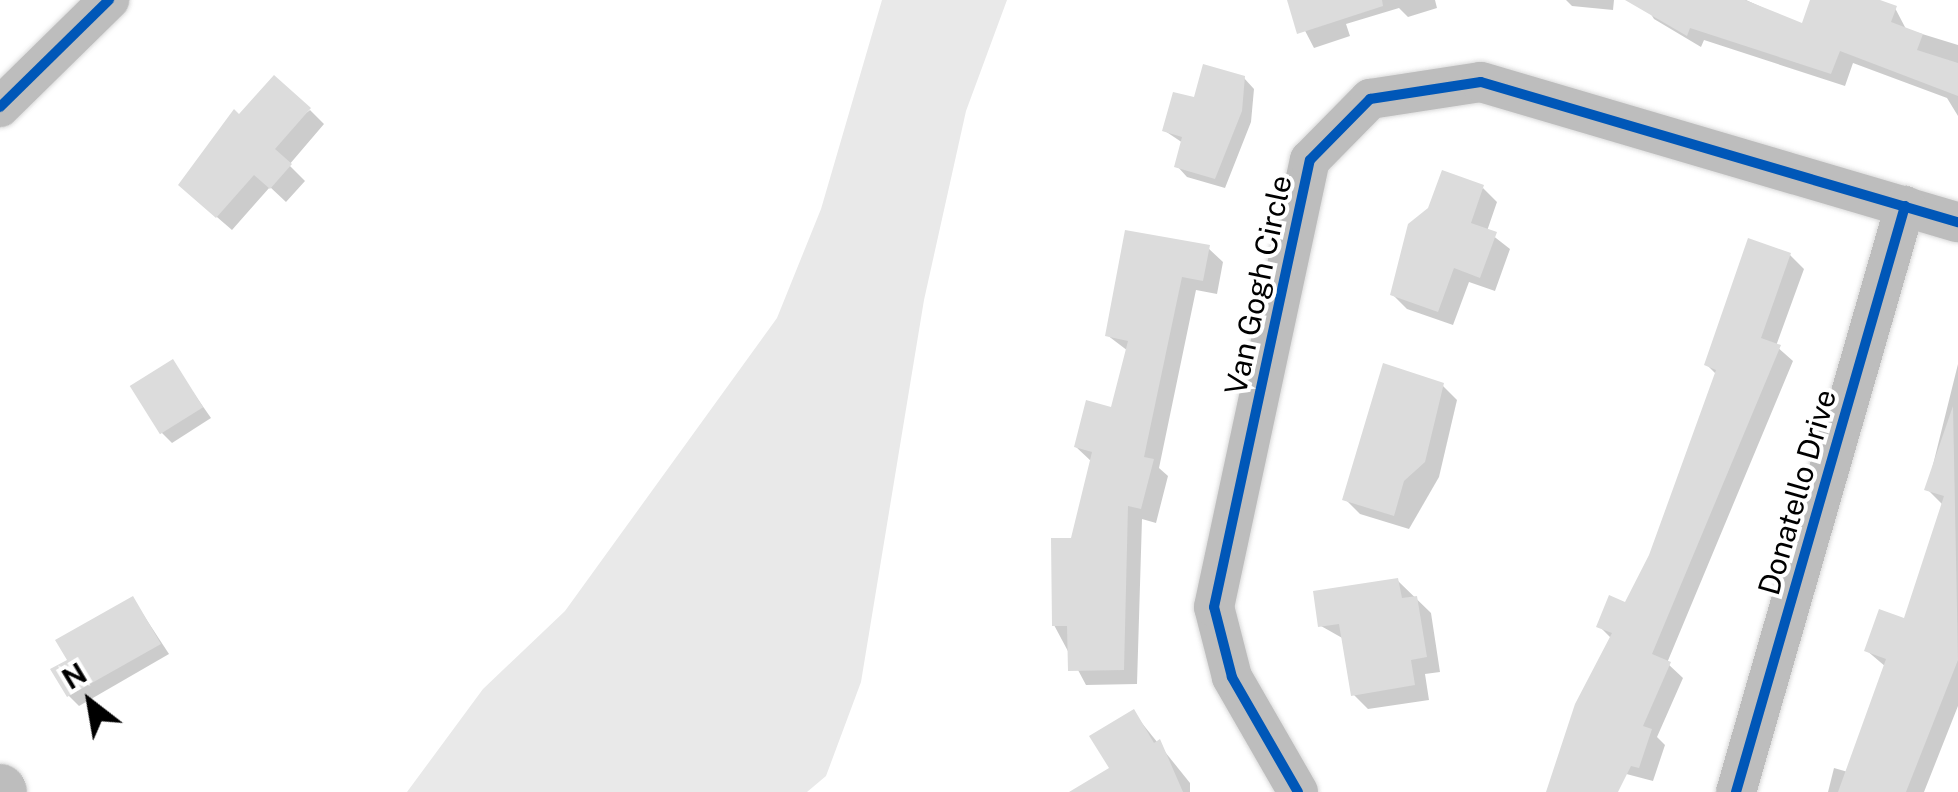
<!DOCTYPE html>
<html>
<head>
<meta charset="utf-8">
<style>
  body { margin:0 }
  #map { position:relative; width:1958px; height:792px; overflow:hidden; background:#fff; font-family:"Public Sans",sans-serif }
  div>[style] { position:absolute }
  .green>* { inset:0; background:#e9e9e9 }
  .shadow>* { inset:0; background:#0003 }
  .building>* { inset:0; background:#dcdcdc; transform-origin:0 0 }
  .roads { filter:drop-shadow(0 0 2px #dbdbdb) drop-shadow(0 0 2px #dbdbdb) }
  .minor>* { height:40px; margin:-20px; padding:0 20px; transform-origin:20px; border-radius:20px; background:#bdbdbd }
  .major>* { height:52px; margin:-26px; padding:0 26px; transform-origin:26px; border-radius:26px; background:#bdbdbd }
  .cycleway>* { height:10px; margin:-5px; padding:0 5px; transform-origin:5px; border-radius:5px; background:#0057b8 }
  span { translate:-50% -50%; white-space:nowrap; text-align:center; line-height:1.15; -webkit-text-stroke:8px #fff; paint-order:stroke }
  .street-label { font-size:30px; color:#000 }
  .north { position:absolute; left:40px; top:652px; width:100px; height:100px; -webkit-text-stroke:8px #fff; paint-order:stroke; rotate:329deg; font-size:28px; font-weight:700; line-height:40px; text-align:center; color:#000 }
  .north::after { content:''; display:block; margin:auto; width:35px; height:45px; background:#000; clip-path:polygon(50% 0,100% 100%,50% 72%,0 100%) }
</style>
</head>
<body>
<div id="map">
  <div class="green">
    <div style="clip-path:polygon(882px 0,1007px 0,966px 111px,924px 300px,861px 682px,826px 776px,807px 792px,407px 792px,483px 689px,565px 611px,777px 318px,821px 209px)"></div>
  </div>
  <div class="shadow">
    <div style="clip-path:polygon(1289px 0,1435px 0,1437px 8px,1408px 17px,1399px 8px,1346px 24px,1350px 36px,1314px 48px)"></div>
    <div style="clip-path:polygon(1566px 0,1614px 0,1613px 10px,1572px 6px)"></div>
    <div style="clip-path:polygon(1642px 0,1746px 0,1803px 26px,1818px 0,1873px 0,1895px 8px,1906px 29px,1958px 45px,1958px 116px,1947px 98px,1853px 63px,1845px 86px,1704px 40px,1701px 47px,1654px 19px)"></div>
    <div style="clip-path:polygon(1244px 78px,1254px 89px,1251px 122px,1225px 188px,1187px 177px,1177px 166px,1183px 143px,1165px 131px)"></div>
    <div style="clip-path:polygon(310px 110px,324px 124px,289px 165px,305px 181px,286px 202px,270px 187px,232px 230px,196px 199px)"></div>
    <div style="clip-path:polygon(1483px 188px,1497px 202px,1487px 231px,1510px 249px,1495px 291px,1469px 282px,1453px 325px,1407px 309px,1392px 294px)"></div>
    <div style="clip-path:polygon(1208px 248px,1223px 262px,1217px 294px,1196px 290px,1159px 468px,1168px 476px,1156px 523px,1142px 519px,1137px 684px,1086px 685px,1054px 625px,1092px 462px,1076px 447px,1113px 410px,1128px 351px,1107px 335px)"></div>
    <div style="clip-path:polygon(1790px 255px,1804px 269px,1776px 346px,1793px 361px,1667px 663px,1683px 678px,1657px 737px,1665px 745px,1653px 781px,1577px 761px,1612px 639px,1599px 626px,1626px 605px,1651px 556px,1717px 375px,1707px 365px)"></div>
    <div style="clip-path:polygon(172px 362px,211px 418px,172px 443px,162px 433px)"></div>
    <div style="clip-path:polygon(1958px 364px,1958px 706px,1924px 792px,1828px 792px,1834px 768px,1848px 772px,1886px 667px,1866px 650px,1906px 621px,1942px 504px,1927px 489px)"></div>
    <div style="clip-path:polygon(1442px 385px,1457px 400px,1439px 477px,1409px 529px,1360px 514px,1345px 499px)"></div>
    <div style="clip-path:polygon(1397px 580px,1431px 613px,1440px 672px,1425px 674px,1429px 700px,1368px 709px,1353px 694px,1344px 639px,1321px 626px)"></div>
    <div style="clip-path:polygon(133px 599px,169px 654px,79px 706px,69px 696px,70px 661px)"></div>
    <div style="clip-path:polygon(1133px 712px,1190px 783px,1190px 792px,1102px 792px)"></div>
  </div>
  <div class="building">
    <div style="clip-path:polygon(1287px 0,1382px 0,1383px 6px,1297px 34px)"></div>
    <div style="clip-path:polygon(1625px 0,1745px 0,1802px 23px,1810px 0,1880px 0,1897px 6px,1891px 22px,1923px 34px,1917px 50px,1958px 63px,1958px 96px,1840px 51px,1831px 74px,1690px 28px,1687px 36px)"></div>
    <div style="clip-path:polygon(1203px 64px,1245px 76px,1242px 111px,1215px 179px,1174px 167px,1182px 137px,1162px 131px,1173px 92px,1194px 97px)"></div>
    <div style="clip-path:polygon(274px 75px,311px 108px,275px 149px,292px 164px,270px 189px,254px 175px,216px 218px,178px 185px,234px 109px,239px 114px)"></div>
    <div style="clip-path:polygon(1442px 170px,1484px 185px,1471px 223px,1497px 232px,1480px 278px,1454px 268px,1438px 312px,1390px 295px,1408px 224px,1428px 208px)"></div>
    <div style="clip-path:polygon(1125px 230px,1210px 245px,1203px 281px,1182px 277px,1144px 457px,1154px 459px,1141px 509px,1128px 506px,1124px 670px,1068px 671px,1067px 626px,1052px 626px,1051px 538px,1071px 538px,1092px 452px,1074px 447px,1086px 400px,1111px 407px,1128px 341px,1105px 336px)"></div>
    <div style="clip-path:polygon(1748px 238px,1791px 253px,1761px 338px,1781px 345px,1652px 654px,1671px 662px,1643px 726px,1652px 729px,1639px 768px,1631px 766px,1618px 792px,1546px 792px,1575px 704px,1612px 633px,1596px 627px,1609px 595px,1625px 602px,1649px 555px,1716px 370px,1704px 365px)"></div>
    <div style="left:173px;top:359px;width:57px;height:51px;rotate:58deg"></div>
    <div style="clip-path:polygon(1383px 363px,1444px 383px,1425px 462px,1404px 481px,1394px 516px,1342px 500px)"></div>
    <div style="clip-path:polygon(1953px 406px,1958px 660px,1906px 792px,1838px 792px,1886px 659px,1864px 651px,1879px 609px,1904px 618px,1944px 496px,1924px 490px)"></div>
    <div style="clip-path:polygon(1398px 578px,1402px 598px,1417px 596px,1427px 657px,1411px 660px,1415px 685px,1351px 696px,1339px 624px,1318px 627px,1313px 591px)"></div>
    <div style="clip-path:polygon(133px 596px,161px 644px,67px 697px,50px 669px,67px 660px,55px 640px)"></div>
    <div style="clip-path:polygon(1134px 709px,1154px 743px,1160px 739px,1183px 792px,1069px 792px,1109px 768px,1089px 736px)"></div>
  </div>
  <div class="roads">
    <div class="minor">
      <div style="left:0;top:107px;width:153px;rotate:-44.5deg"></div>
      <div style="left:1298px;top:792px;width:133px;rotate:-119.9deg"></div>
      <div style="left:1232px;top:677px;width:72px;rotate:-104.4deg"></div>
      <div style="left:1214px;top:607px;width:457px;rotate:-77.9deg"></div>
      <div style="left:1310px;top:160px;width:86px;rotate:-45.5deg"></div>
      <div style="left:1370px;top:99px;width:112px;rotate:-8.7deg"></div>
      <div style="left:1481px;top:82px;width:497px;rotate:16.4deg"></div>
      <div style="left:1736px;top:792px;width:610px;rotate:-73.91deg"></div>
    </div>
    <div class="major">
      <div style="left:0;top:790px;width:2px;rotate:63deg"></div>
    </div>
  </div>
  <div class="cycleway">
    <div style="left:0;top:107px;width:153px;rotate:-44.5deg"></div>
    <div style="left:1298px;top:792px;width:133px;rotate:-119.9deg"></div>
    <div style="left:1232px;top:677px;width:72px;rotate:-104.4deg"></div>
    <div style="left:1214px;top:607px;width:457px;rotate:-77.9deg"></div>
    <div style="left:1310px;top:160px;width:86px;rotate:-45.5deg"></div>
    <div style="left:1370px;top:99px;width:112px;rotate:-8.7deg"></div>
    <div style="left:1481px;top:82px;width:497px;rotate:16.4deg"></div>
    <div style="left:1736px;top:792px;width:610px;rotate:-73.91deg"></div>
  </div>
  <div class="street-label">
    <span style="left:1258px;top:285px;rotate:-78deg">Van Gogh Circle</span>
    <span style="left:1797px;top:492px;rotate:-74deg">Donatello Drive</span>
  </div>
  <div class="north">N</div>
</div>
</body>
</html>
